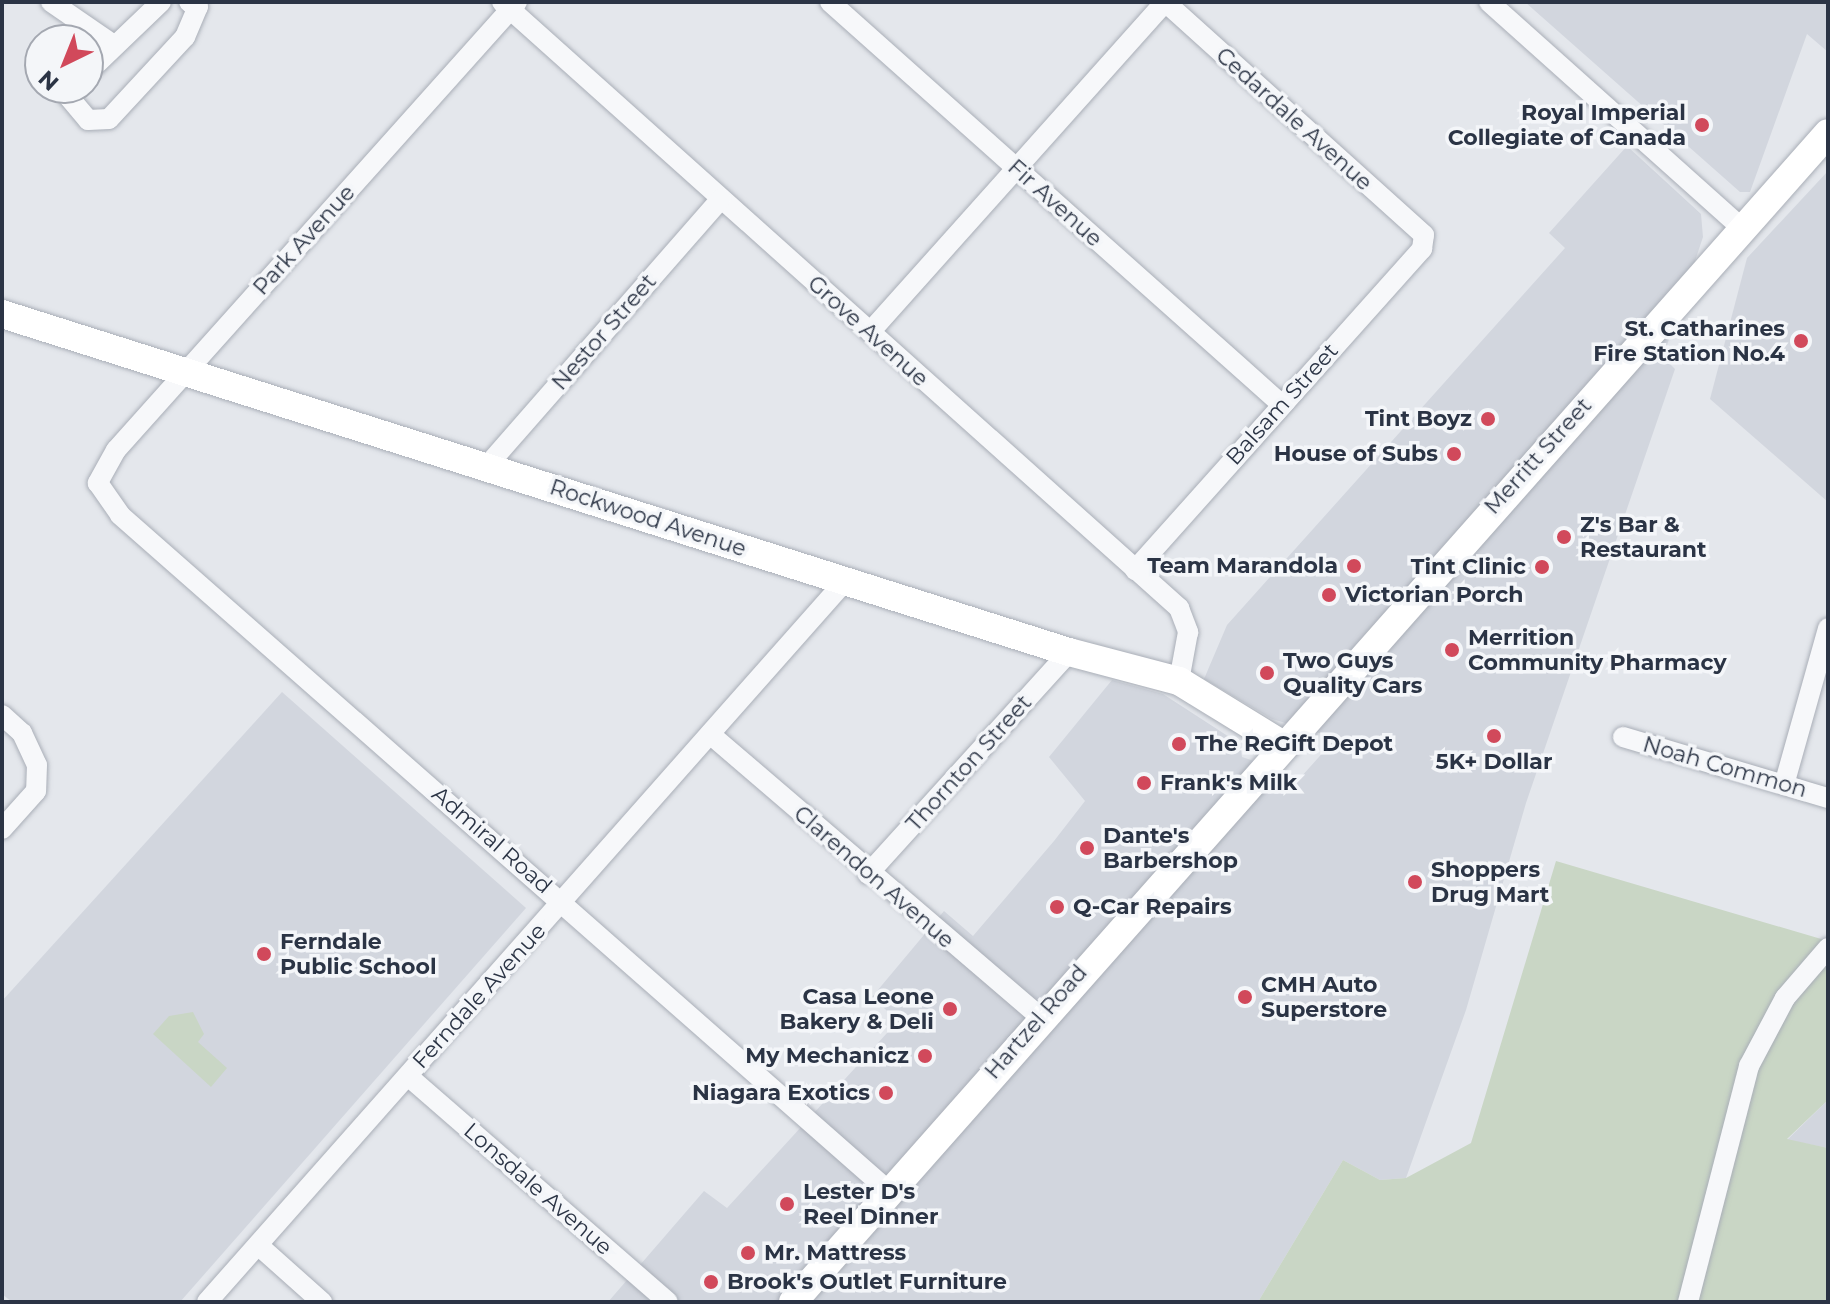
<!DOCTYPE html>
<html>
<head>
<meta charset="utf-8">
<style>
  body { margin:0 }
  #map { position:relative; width:1830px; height:1304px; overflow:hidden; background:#e4e7ec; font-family:Montserrat,sans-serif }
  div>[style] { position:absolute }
  .built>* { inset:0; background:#d2d6de }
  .green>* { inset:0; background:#c9d6c5 }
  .roads { filter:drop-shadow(0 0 2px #a9aeb7) drop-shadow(0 0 2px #a9aeb7) }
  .street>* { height:20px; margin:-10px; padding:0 10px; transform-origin:10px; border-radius:10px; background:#f7f8fa }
  .secondary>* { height:28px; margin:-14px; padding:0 14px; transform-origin:14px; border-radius:14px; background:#fff }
  .dots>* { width:22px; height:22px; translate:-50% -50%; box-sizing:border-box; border:4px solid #f4f6f9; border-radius:50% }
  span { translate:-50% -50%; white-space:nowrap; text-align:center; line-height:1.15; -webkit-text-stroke:7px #f4f6f9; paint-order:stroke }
  .poi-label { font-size:22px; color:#2b3445; font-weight:700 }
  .right { translate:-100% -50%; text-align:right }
  .left { translate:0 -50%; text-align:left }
  .street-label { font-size:22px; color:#2b3445 }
  .frame { position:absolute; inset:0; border:4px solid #2b3445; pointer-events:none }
  .north { position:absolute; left:24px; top:24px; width:80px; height:80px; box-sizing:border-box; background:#f4f6f9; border:2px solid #a4a8b1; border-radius:50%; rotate:223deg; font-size:22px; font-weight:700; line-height:32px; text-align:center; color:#2b3445 }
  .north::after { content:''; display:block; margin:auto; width:28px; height:36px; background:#d1495b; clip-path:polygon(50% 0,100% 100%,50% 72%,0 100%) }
</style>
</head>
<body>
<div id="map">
  <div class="built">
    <div style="clip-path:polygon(1525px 2px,1828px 2px,1828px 52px,1807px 34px,1750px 192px,1740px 192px)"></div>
    <div style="clip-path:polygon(1627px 146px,1701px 214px,1703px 237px,1663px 357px,1675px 369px,1526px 803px,1466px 1010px,1406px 1178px,1380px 1180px,1343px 1160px,1258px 1302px,608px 1302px,704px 1191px,727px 1208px,898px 1021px,872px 997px,944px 911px,973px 936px,1054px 841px,1085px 801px,1049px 757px,1112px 680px,1163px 694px,1240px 744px,1242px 757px,1301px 777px,1336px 738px,1272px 719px,1204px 679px,1227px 625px,1565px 248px,1549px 233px)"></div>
    <div style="clip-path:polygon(1828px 171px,1828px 502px,1710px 399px,1747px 258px)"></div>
    <div style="clip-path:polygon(282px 692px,526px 908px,180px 1302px,12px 1302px,2px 1294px,2px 1001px)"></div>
    <div style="clip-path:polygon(1828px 1100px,1828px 1148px,1787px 1140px)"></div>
  </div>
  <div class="green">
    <div style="clip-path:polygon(1556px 861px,1828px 941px,1828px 1100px,1787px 1139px,1828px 1148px,1828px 1302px,1258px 1302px,1343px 1160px,1380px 1180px,1406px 1178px,1471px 1143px)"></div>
    <div style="clip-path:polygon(193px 1012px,204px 1034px,198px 1042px,227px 1068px,211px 1087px,153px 1034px,169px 1016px)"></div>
  </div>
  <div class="roads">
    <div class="street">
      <div style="left:51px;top:2px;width:74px;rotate:34.5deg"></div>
      <div style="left:502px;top:2px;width:909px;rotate:41.83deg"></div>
      <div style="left:1179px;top:608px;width:26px;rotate:69deg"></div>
      <div style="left:1188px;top:632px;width:50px;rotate:100.4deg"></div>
      <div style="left:517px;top:2px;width:601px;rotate:131.83deg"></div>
      <div style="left:116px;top:450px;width:38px;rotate:119deg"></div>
      <div style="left:98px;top:483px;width:39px;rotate:55deg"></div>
      <div style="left:120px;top:515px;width:1027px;rotate:41.33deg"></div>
      <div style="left:830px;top:2px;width:604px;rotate:41.71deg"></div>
      <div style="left:1489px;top:2px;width:338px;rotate:41.8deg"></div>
      <div style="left:88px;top:72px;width:101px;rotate:-43.8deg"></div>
      <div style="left:75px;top:88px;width:11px;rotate:131deg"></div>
      <div style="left:68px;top:96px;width:31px;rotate:50deg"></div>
      <div style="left:88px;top:120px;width:21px;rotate:-3deg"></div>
      <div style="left:109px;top:119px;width:112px;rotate:-47.2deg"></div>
      <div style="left:185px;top:37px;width:33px;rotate:-67deg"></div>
      <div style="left:198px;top:7px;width:10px;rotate:-151deg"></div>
      <div style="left:870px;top:332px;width:443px;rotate:-48.2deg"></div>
      <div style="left:487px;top:466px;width:355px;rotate:-48.8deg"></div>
      <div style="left:1135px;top:570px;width:431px;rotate:-48.2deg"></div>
      <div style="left:1422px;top:249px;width:14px;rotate:-82deg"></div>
      <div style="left:1424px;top:235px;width:348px;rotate:-138deg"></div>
      <div style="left:2px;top:715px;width:27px;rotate:42deg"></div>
      <div style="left:22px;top:733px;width:35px;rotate:65deg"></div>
      <div style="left:37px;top:765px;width:26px;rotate:92deg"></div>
      <div style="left:36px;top:791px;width:51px;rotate:131.8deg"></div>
      <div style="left:710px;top:734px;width:435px;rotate:40.6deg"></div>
      <div style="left:1623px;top:737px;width:214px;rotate:16.6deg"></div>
      <div style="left:1784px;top:785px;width:163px;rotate:-74.3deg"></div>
      <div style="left:868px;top:874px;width:299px;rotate:-47.8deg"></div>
      <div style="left:408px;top:1076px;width:344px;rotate:41deg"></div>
      <div style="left:258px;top:1245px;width:86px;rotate:41.7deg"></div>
      <div style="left:207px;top:1302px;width:963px;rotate:-48.49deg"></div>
      <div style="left:1688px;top:1302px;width:244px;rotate:-75.5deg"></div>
      <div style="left:1749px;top:1066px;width:77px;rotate:-62.1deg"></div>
      <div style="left:1785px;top:998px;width:66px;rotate:-49.3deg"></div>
    </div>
    <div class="secondary">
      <div style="left:2px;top:314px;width:1119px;rotate:17.58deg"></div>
      <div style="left:1069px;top:652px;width:114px;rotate:14.8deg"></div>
      <div style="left:1179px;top:681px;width:122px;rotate:31.6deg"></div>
      <div style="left:793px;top:1302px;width:1561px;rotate:-48.48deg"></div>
    </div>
  </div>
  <div class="dots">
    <div style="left:1702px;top:125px;background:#d1495b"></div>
    <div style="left:1801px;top:341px;background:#d1495b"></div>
    <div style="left:1488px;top:419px;background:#d1495b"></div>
    <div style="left:1454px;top:454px;background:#d1495b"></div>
    <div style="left:1564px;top:537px;background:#d1495b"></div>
    <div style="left:1354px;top:566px;background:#d1495b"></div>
    <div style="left:1542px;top:567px;background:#d1495b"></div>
    <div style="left:1329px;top:595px;background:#d1495b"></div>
    <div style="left:1452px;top:650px;background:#d1495b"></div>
    <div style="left:1267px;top:673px;background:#d1495b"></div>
    <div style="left:1494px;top:736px;background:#d1495b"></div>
    <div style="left:1179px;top:744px;background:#d1495b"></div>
    <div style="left:1144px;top:783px;background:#d1495b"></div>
    <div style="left:1087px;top:848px;background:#d1495b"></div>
    <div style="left:1415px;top:882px;background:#d1495b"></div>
    <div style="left:1057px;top:907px;background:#d1495b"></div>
    <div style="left:264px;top:954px;background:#d1495b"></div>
    <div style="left:1245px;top:997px;background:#d1495b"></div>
    <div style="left:950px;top:1009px;background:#d1495b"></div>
    <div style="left:925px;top:1056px;background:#d1495b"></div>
    <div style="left:886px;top:1093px;background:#d1495b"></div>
    <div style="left:787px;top:1204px;background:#d1495b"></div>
    <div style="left:748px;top:1253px;background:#d1495b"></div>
    <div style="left:711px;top:1282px;background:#d1495b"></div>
  </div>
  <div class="poi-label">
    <span class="right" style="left:1686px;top:125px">Royal Imperial<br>Collegiate of Canada</span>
    <span class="right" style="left:1785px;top:341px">St. Catharines<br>Fire Station No.4</span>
    <span class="right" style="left:1472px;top:419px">Tint Boyz</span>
    <span class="right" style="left:1438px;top:454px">House of Subs</span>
    <span class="left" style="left:1580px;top:537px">Z's Bar &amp;<br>Restaurant</span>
    <span class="right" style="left:1338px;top:566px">Team Marandola</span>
    <span class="right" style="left:1526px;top:567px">Tint Clinic</span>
    <span class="left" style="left:1345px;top:595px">Victorian Porch</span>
    <span class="left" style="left:1468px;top:650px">Merrition<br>Community Pharmacy</span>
    <span class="left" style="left:1283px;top:673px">Two Guys<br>Quality Cars</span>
    <span class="left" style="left:1195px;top:744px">The ReGift Depot</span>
    <span style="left:1494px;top:762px">5K+ Dollar</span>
    <span class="left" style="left:1160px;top:783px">Frank's Milk</span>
    <span class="left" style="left:1103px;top:848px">Dante's<br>Barbershop</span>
    <span class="left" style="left:1431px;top:882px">Shoppers<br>Drug Mart</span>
    <span class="left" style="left:1073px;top:907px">Q-Car Repairs</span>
    <span class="left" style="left:280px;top:954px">Ferndale<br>Public School</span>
    <span class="left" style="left:1261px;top:997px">CMH Auto<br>Superstore</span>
    <span class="right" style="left:934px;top:1009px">Casa Leone<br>Bakery &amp; Deli</span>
    <span class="right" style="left:909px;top:1056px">My Mechanicz</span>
    <span class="right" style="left:870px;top:1093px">Niagara Exotics</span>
    <span class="left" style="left:803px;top:1204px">Lester D's<br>Reel Dinner</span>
    <span class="left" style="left:764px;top:1253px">Mr. Mattress</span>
    <span class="left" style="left:727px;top:1282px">Brook's Outlet Furniture</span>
  </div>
  <div class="street-label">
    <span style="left:1294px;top:119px;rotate:42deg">Cedardale Avenue</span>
    <span style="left:1055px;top:203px;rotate:42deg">Fir Avenue</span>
    <span style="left:304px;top:240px;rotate:-48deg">Park Avenue</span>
    <span style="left:868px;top:331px;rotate:42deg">Grove Avenue</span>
    <span style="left:604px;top:332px;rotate:-49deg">Nestor Street</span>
    <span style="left:1282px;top:404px;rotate:-48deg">Balsam Street</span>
    <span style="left:1538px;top:456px;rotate:-48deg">Merritt Street</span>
    <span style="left:648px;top:518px;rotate:18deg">Rockwood Avenue</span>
    <span style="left:969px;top:763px;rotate:-48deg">Thornton Street</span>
    <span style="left:1725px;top:767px;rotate:16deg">Noah Common</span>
    <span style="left:492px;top:840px;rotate:41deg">Admiral Road</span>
    <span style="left:874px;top:877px;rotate:41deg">Clarendon Avenue</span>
    <span style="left:479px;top:996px;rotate:-48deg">Ferndale Avenue</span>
    <span style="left:1036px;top:1022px;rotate:-49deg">Hartzel Road</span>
    <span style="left:538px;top:1189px;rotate:41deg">Lonsdale Avenue</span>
  </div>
  <div class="frame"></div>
  <div class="north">N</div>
</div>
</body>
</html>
